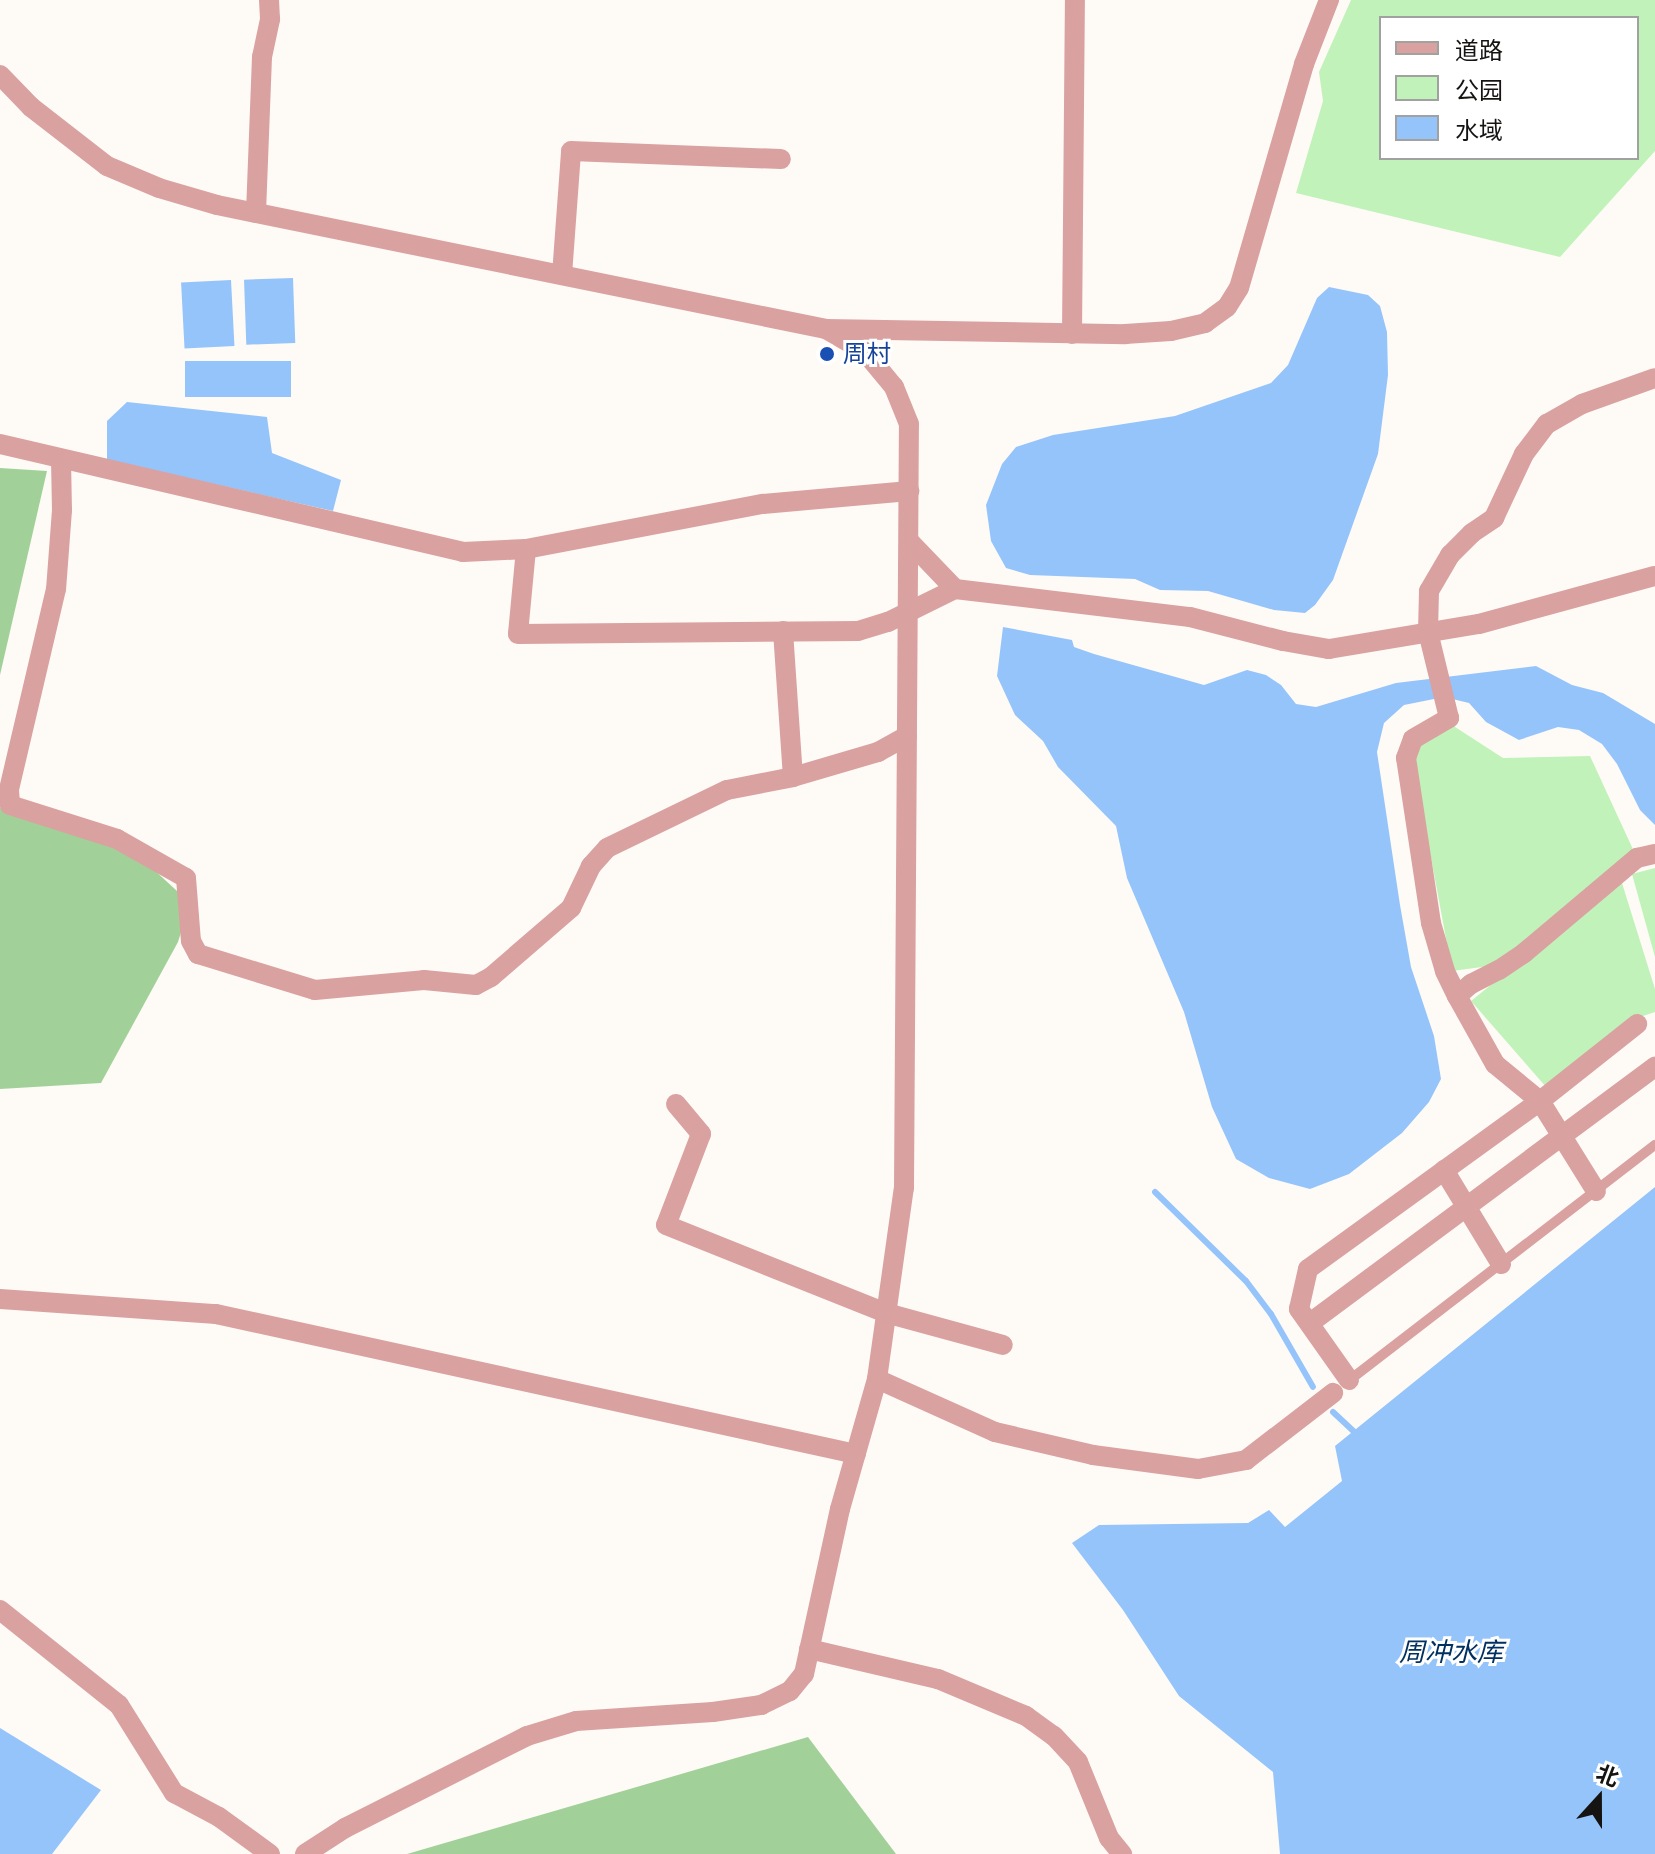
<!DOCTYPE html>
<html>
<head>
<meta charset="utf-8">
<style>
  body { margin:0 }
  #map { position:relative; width:1655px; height:1854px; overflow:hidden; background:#fefbf6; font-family:"PT Sans Narrow","Noto Sans SC",sans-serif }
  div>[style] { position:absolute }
  .green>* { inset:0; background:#c1f2b9 }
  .forest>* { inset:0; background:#a1d198 }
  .water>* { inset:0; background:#95c4fb; transform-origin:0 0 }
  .stream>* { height:6px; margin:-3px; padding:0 3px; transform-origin:3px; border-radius:3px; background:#95c4fb }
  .service>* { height:10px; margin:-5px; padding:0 5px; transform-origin:5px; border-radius:5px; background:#daa1a1 }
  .minor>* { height:20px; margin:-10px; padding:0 10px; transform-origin:10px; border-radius:10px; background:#daa1a1 }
  .dots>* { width:22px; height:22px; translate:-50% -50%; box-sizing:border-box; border:4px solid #fff; border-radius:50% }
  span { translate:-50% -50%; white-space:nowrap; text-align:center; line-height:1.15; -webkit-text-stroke:6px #fff; paint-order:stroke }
  .transit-label { font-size:24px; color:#164399 }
  .left { translate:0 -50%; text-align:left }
  .water-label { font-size:26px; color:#003161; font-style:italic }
  .legend { position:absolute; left:1379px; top:16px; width:260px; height:144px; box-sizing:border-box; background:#fff; border:2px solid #a1a1a0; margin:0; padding:10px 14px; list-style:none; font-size:24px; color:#151412 }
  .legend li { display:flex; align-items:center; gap:16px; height:40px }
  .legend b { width:40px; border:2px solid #a1a1a0 }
  .north { position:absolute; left:1559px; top:1758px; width:80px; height:80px; -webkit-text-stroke:6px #fff; paint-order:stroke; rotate:21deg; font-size:22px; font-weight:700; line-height:32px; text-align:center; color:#151412 }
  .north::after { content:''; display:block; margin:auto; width:28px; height:36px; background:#151412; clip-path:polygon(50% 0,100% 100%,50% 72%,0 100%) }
</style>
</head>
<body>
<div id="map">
  <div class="green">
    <div style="clip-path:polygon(evenodd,1351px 0,1655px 0,1655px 151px,1560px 257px,1296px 193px,1323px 101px,1319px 72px,1351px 0,1381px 18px,1637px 18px,1637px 158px,1381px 158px,1381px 18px)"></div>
    <div style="clip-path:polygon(1452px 725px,1503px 758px,1590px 756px,1637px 858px,1497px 965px,1452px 971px,1413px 760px,1419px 744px)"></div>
    <div style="clip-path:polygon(1655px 868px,1655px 957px,1632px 874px)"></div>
    <div style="clip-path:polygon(1622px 883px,1655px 989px,1655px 1012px,1631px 1020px,1547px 1088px,1471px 1001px,1608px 890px)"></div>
  </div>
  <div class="forest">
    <div style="clip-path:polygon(0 468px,47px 471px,0 675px)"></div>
    <div style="clip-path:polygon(0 808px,38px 817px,138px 855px,190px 903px,178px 942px,101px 1083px,0 1089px)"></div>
    <div style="clip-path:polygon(808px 1737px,896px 1854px,407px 1854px)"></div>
  </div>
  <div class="water">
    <div style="left:293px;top:278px;width:65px;height:49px;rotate:88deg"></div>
    <div style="left:231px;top:280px;width:66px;height:50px;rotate:87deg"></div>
    <div style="clip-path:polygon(1329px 287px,1368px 295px,1380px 306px,1387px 332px,1388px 375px,1378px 454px,1333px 580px,1315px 605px,1305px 613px,1274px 610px,1208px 591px,1160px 590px,1135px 579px,1030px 575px,1006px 568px,991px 541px,986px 505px,1002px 464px,1016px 447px,1053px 435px,1175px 416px,1271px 383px,1288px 365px,1317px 298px)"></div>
    <div style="left:291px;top:361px;width:36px;height:106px;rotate:90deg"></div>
    <div style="clip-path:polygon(127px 402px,267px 417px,272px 453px,341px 480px,333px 511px,107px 460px,107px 421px)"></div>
    <div style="clip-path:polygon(1003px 627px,1072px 640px,1074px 647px,1094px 654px,1204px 685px,1247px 670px,1266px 675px,1281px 685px,1296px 704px,1316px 707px,1396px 683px,1536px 666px,1572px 685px,1603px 693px,1655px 724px,1655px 825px,1640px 810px,1617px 764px,1602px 744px,1579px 730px,1558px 727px,1519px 740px,1486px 722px,1469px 703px,1444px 697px,1404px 705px,1384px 723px,1377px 752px,1400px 905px,1411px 967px,1434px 1036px,1441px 1079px,1429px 1102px,1402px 1133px,1349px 1174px,1310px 1189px,1269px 1178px,1236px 1159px,1212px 1107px,1184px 1012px,1127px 878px,1116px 826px,1058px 767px,1043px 741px,1015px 715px,997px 676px)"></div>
    <div style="clip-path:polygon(1655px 1187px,1655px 1854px,1280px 1854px,1273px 1772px,1179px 1696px,1123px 1610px,1072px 1543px,1099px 1525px,1248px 1523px,1269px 1510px,1285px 1527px,1342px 1481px,1335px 1446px)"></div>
    <div style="clip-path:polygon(0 1728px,101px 1790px,52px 1854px,0 1854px)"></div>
  </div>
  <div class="stream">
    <div style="left:1155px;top:1192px;width:127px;rotate:44.4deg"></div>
    <div style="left:1246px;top:1281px;width:41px;rotate:52.9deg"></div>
    <div style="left:1271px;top:1314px;width:84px;rotate:60.1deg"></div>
    <div style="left:1333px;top:1412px;width:34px;rotate:43deg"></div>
  </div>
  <div class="service">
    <div style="left:1347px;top:1382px;width:389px;rotate:-37.6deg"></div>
  </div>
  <div class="minor">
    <div style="left:0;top:75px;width:45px;rotate:45.9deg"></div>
    <div style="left:31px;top:107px;width:96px;rotate:37.8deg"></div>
    <div style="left:107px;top:166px;width:56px;rotate:22.9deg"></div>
    <div style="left:159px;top:188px;width:60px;rotate:16.3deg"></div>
    <div style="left:217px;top:205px;width:621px;rotate:11.51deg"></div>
    <div style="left:826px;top:329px;width:299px;rotate:1deg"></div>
    <div style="left:1125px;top:334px;width:46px;rotate:-3.7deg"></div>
    <div style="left:1171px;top:331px;width:35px;rotate:-13deg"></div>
    <div style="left:1205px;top:323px;width:27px;rotate:-36deg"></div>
    <div style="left:1227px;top:307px;width:22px;rotate:-58deg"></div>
    <div style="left:1239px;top:288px;width:233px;rotate:-73.8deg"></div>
    <div style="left:1304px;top:64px;width:69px;rotate:-68.7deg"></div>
    <div style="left:256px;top:213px;width:156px;rotate:-87.8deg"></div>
    <div style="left:262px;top:57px;width:39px;rotate:-78deg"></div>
    <div style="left:270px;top:19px;width:19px;rotate:-93deg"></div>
    <div style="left:562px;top:275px;width:124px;rotate:-85.8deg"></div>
    <div style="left:571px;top:151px;width:210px;rotate:2.2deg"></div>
    <div style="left:1072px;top:334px;width:334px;rotate:-89.5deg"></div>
    <div style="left:0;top:444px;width:475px;rotate:13.1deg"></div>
    <div style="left:463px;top:552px;width:63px;rotate:-2.7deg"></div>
    <div style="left:526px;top:549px;width:241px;rotate:-10.8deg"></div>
    <div style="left:763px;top:504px;width:147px;rotate:-5.1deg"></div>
    <div style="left:61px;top:459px;width:51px;rotate:88.9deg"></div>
    <div style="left:62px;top:510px;width:79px;rotate:94.3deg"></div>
    <div style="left:56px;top:589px;width:206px;rotate:103.2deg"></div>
    <div style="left:9px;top:790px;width:15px;rotate:86deg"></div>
    <div style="left:10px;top:805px;width:112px;rotate:17.6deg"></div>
    <div style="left:117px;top:839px;width:79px;rotate:29.5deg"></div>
    <div style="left:186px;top:878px;width:63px;rotate:85.5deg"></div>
    <div style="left:191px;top:941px;width:15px;rotate:62deg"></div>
    <div style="left:198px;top:954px;width:122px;rotate:17.1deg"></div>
    <div style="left:315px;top:990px;width:109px;rotate:-5.2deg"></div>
    <div style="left:424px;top:980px;width:52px;rotate:5.5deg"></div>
    <div style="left:476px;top:985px;width:17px;rotate:-28deg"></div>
    <div style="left:491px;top:977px;width:106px;rotate:-40.8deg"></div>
    <div style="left:571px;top:908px;width:47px;rotate:-64.5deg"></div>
    <div style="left:591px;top:866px;width:24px;rotate:-48deg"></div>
    <div style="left:607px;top:848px;width:133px;rotate:-25.8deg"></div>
    <div style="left:727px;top:790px;width:67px;rotate:-11.1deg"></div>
    <div style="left:526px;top:549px;width:85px;rotate:95.4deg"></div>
    <div style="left:518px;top:634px;width:340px;rotate:-0.5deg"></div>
    <div style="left:858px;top:631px;width:31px;rotate:-17deg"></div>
    <div style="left:888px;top:622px;width:75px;rotate:-26.2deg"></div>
    <div style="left:955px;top:589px;width:66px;rotate:-133.8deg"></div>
    <div style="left:955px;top:589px;width:237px;rotate:6.8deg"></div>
    <div style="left:1190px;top:617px;width:96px;rotate:14.5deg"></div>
    <div style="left:1283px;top:641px;width:47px;rotate:9.9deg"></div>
    <div style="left:1329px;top:649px;width:152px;rotate:-9.5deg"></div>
    <div style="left:1479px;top:624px;width:182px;rotate:-15.3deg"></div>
    <div style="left:783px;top:631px;width:146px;rotate:86.1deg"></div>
    <div style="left:793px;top:777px;width:89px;rotate:-16.4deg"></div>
    <div style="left:878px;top:752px;width:33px;rotate:-29deg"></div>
    <div style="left:1457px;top:996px;width:28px;rotate:-116deg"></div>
    <div style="left:1445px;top:971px;width:50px;rotate:-106.3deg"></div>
    <div style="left:1431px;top:923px;width:167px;rotate:-98.6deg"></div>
    <div style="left:1406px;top:758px;width:20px;rotate:-70deg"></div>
    <div style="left:1413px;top:739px;width:42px;rotate:-30.3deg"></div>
    <div style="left:1449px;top:718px;width:89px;rotate:-103.7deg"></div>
    <div style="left:1428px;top:632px;width:41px;rotate:-88.6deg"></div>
    <div style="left:1429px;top:591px;width:42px;rotate:-59.7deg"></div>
    <div style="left:1450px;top:555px;width:31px;rotate:-45deg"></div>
    <div style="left:1472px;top:533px;width:27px;rotate:-34deg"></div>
    <div style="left:1494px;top:518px;width:71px;rotate:-64.9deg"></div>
    <div style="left:1524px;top:454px;width:38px;rotate:-53deg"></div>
    <div style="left:1547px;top:424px;width:40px;rotate:-29.7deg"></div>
    <div style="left:1582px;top:404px;width:77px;rotate:-19.6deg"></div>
    <div style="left:676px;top:1104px;width:39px;rotate:50deg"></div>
    <div style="left:701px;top:1134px;width:97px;rotate:111deg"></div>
    <div style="left:666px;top:1225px;width:237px;rotate:21.8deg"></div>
    <div style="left:886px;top:1313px;width:121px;rotate:15.3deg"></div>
    <div style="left:1444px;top:1170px;width:110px;rotate:58.8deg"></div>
    <div style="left:1596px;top:1191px;width:106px;rotate:-121.9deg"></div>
    <div style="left:1540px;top:1101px;width:58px;rotate:-140.6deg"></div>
    <div style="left:1495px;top:1064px;width:78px;rotate:-119.2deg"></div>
    <div style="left:1457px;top:996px;width:18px;rotate:-41deg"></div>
    <div style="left:1471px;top:984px;width:31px;rotate:-27deg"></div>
    <div style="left:1499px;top:970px;width:30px;rotate:-34deg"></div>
    <div style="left:1524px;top:953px;width:148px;rotate:-40.1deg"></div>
    <div style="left:1637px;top:858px;width:18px;rotate:-13deg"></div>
    <div style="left:0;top:1299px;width:217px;rotate:4deg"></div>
    <div style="left:216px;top:1314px;width:655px;rotate:12.34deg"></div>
    <div style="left:1310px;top:1323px;width:430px;rotate:-36.6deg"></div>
    <div style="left:877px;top:1379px;width:129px;rotate:24.2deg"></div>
    <div style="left:995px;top:1432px;width:101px;rotate:13.2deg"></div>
    <div style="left:1093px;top:1455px;width:106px;rotate:7.6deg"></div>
    <div style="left:1198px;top:1469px;width:49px;rotate:-10.6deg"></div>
    <div style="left:1246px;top:1460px;width:110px;rotate:-37.6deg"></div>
    <div style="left:1349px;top:1380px;width:87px;rotate:-125.2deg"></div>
    <div style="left:1299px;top:1309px;width:41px;rotate:-77.3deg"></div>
    <div style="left:1308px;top:1269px;width:286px;rotate:-35.9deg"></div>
    <div style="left:1540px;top:1101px;width:124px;rotate:-38.4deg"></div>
    <div style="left:0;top:1610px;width:152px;rotate:38.6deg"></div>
    <div style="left:119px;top:1705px;width:104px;rotate:58deg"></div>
    <div style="left:174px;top:1793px;width:51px;rotate:28.1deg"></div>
    <div style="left:219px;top:1817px;width:63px;rotate:36deg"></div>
    <div style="left:809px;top:1649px;width:132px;rotate:13.1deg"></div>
    <div style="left:938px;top:1679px;width:95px;rotate:22.8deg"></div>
    <div style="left:1026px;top:1716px;width:34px;rotate:36deg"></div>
    <div style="left:1054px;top:1736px;width:35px;rotate:47deg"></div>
    <div style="left:1078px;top:1762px;width:82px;rotate:67.8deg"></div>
    <div style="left:1109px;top:1838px;width:21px;rotate:51deg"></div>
    <div style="left:305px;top:1854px;width:48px;rotate:-33deg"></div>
    <div style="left:345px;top:1828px;width:204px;rotate:-26.8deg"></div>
    <div style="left:527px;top:1736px;width:51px;rotate:-17deg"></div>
    <div style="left:576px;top:1721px;width:137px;rotate:-3.8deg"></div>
    <div style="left:713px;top:1712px;width:49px;rotate:-8.3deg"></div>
    <div style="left:761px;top:1705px;width:32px;rotate:-26deg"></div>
    <div style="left:790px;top:1691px;width:22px;rotate:-51deg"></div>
    <div style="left:804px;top:1674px;width:169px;rotate:-77.7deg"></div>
    <div style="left:840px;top:1509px;width:135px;rotate:-74.1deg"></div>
    <div style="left:877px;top:1379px;width:193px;rotate:-82deg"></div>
    <div style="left:904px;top:1188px;width:764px;rotate:-89.63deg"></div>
    <div style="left:909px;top:424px;width:40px;rotate:-112deg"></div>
    <div style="left:894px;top:387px;width:45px;rotate:-129.6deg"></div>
    <div style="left:865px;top:352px;width:45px;rotate:-149.5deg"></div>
  </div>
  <div class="dots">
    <div style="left:827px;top:354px;background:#1a4fb4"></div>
  </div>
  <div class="transit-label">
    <span class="left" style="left:843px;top:354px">周村</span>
  </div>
  <div class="water-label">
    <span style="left:1451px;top:1652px">周冲水库</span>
  </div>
  <ul class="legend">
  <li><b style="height:10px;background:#daa1a1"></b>道路</li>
  <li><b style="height:22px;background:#c1f2b9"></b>公园</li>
  <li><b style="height:22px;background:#95c4fb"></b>水域</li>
  </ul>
  <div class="north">北</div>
</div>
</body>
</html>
